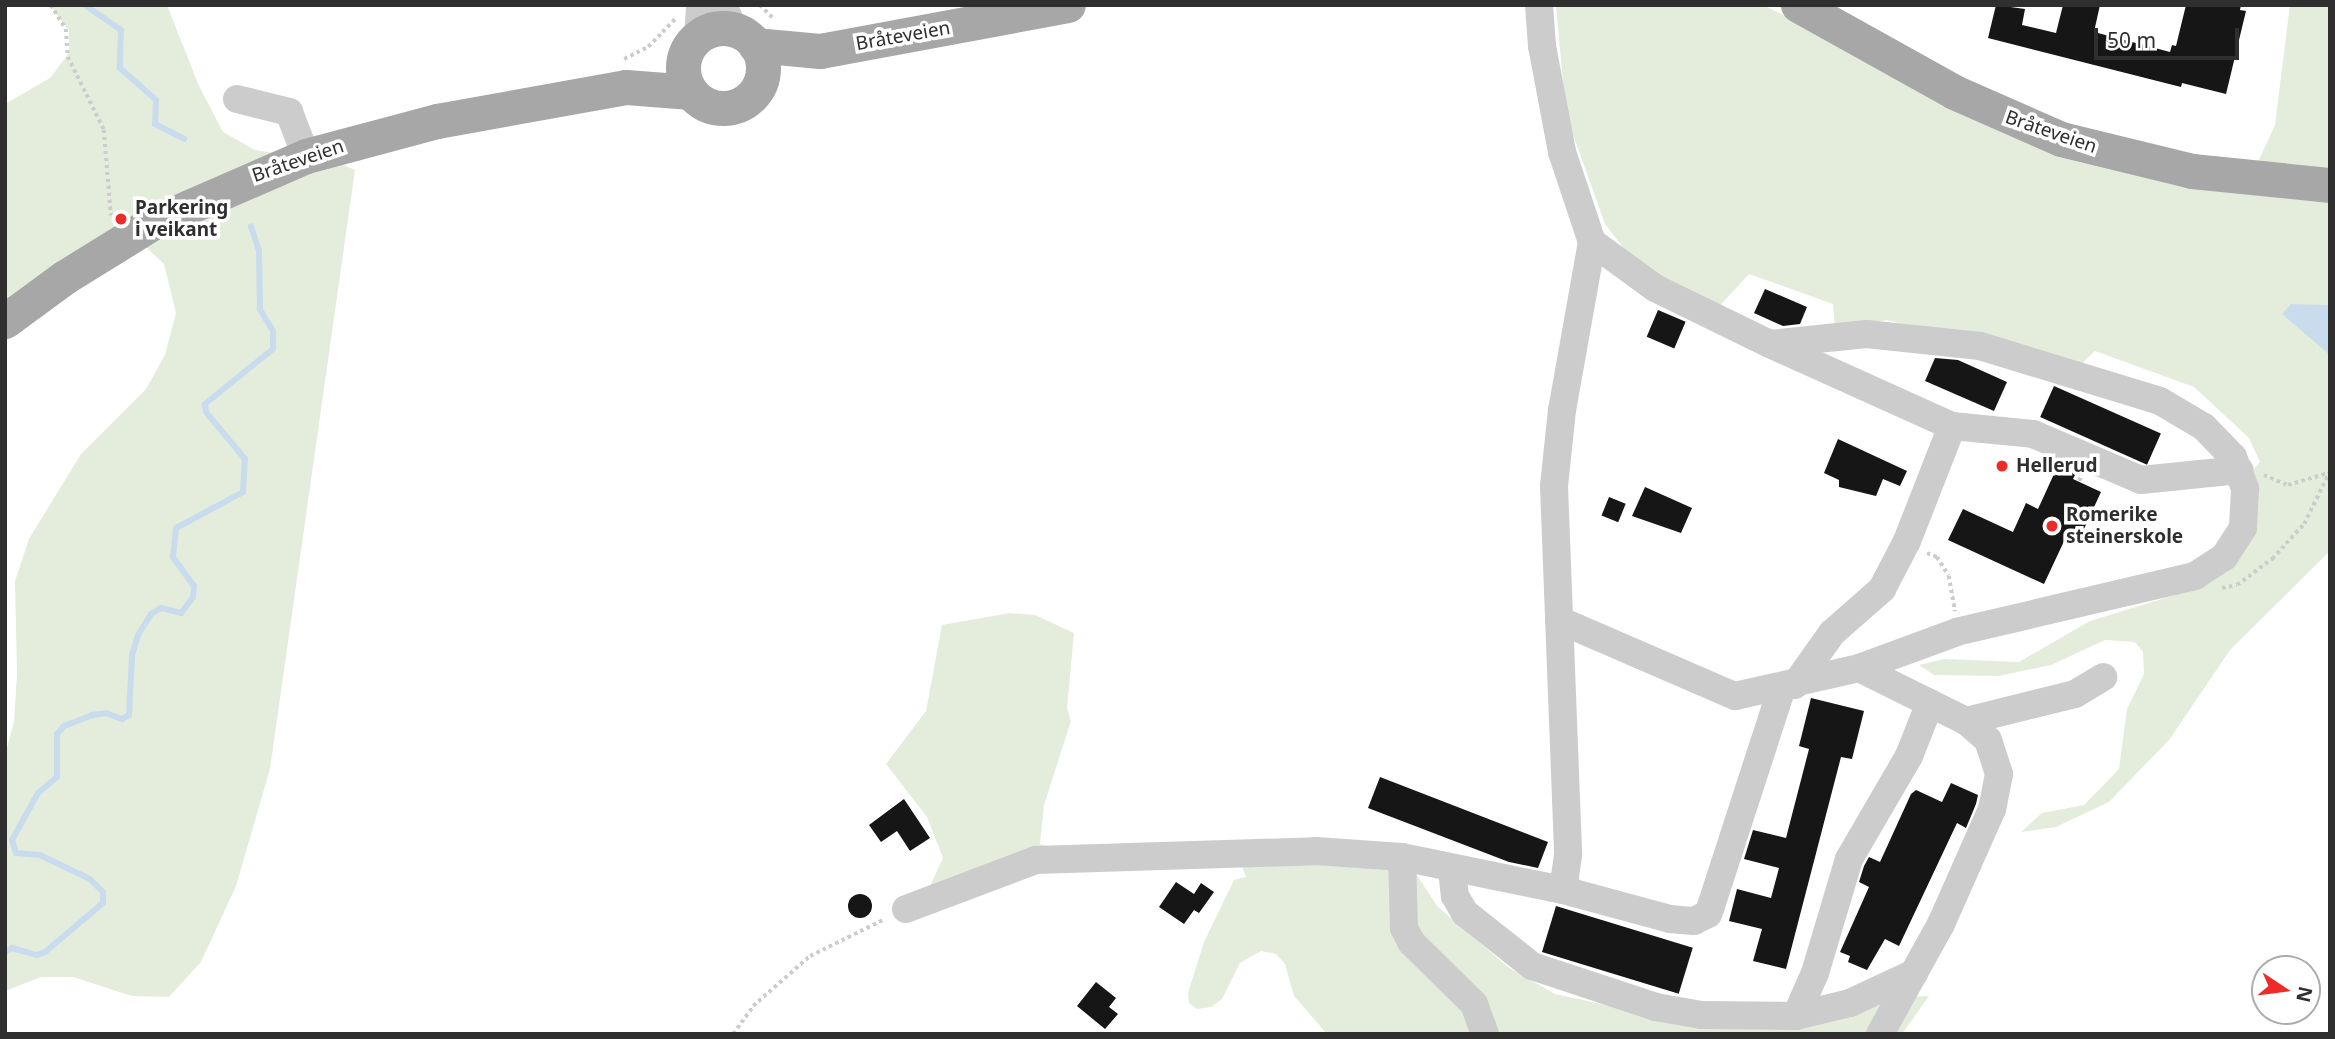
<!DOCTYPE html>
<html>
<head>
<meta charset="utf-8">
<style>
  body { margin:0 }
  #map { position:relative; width:2335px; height:1039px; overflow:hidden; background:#fff; font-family:"Noto Sans",sans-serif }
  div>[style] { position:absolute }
  .green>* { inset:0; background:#e4eddc }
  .water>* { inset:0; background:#c8dced }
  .stream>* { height:6px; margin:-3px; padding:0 3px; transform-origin:3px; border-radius:3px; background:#c8dced }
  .building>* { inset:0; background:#161616; transform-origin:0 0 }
  .round { border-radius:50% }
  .path>* { height:3.5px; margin-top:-1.75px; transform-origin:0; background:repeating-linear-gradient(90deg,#ccc 0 3.5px,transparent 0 7px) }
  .minor>* { height:28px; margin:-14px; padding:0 14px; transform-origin:14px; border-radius:14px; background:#ccc }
  .major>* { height:35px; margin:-17.5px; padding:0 17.5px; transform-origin:17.5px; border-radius:17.5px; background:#a7a7a7 }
  .major>.ring { margin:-17.5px; padding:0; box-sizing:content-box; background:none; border:35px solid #a7a7a7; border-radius:50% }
  .path-bridge>* { height:3.5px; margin-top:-1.75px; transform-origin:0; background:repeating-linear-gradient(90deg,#ccc 0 3.5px,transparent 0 7px) }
  .dots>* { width:19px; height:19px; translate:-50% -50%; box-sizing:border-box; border:4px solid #fff; border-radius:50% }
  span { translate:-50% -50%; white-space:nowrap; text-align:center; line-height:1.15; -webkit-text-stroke:7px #fff; paint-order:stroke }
  .street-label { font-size:19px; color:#2f2f2f }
  .poi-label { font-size:19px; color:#2f2f2f; font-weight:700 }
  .left { translate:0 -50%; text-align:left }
  .frame { position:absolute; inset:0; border:7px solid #2f2f2f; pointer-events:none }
  .north { position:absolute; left:2251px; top:955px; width:70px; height:70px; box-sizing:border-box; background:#fff; border:2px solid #acacac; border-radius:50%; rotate:103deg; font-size:19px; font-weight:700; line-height:28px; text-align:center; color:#2f2f2f }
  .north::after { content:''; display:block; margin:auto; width:24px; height:32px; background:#ed2c2a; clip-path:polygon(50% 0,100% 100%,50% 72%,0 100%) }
  .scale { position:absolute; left:2094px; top:28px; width:145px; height:32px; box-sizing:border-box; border:4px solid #2f2f2f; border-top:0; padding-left:9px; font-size:21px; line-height:24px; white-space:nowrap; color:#2f2f2f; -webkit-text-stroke:5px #fff; paint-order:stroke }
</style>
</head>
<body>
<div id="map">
  <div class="green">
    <div style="clip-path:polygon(50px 5px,167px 5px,199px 86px,223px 132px,255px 150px,339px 163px,355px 170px,270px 769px,236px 886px,201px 962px,169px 997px,132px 996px,73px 977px,41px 977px,5px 991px,5px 755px,14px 722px,17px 675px,15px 581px,29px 539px,81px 454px,146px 389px,165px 355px,176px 313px,164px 264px,143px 244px,5px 311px,5px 104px,50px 78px,69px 53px,69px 31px)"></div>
    <div style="clip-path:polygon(1556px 5px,1763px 5px,1783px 15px,1792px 13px,2005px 121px,2254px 171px,2275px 125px,2290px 5px,2330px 5px,2330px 551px,2230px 650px,2169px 740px,2109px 802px,2056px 827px,2021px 832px,2042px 813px,2084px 805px,2119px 769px,2127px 709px,2144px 674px,2143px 652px,2135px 642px,2105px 640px,2051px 665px,1999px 676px,1934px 675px,1919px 665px,1944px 659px,2019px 662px,2090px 621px,2191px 590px,2257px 499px,2253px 470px,2260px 462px,2249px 438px,2194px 387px,2095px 351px,2078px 367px,1887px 320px,1835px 328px,1833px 304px,1749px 274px,1714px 312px,1640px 269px,1605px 224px,1566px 115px)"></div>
    <div style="clip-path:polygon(1010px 613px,1035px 615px,1074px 633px,1067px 708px,1071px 721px,1044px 805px,1040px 844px,1046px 846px,1030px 859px,962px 890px,953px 876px,930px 886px,943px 858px,927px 817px,886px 764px,926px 711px,942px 625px)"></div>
    <div style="clip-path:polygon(1237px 853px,1411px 866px,1437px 906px,1508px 967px,1555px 994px,1624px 1009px,1929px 996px,1902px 1034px,1327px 1034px,1294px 996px,1285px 964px,1276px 954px,1261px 951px,1240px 963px,1222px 999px,1211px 1007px,1197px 1009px,1189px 1003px,1188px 993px,1204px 942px,1234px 880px,1246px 877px)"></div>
  </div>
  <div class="water">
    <div style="clip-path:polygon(2291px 304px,2330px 305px,2330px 355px,2282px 314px)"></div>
  </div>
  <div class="stream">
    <div style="left:85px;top:5px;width:44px;rotate:34.8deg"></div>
    <div style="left:121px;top:30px;width:38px;rotate:92deg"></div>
    <div style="left:120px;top:68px;width:48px;rotate:41.6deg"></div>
    <div style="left:156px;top:100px;width:24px;rotate:92deg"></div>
    <div style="left:155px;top:124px;width:33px;rotate:27deg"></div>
    <div style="left:5px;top:952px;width:8px;rotate:-30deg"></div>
    <div style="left:12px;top:948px;width:26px;rotate:16deg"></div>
    <div style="left:37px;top:955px;width:9px;rotate:-21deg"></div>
    <div style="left:45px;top:952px;width:76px;rotate:-40.2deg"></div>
    <div style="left:103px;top:903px;width:11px;rotate:-90deg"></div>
    <div style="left:103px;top:892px;width:18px;rotate:-135deg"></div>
    <div style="left:90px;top:879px;width:55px;rotate:-154.4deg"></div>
    <div style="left:40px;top:855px;width:24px;rotate:-175deg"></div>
    <div style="left:16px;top:853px;width:14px;rotate:-107deg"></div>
    <div style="left:12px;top:840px;width:54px;rotate:-61deg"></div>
    <div style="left:38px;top:793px;width:25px;rotate:-40deg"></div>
    <div style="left:57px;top:777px;width:43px;rotate:-90deg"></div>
    <div style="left:57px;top:734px;width:11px;rotate:-49deg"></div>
    <div style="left:64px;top:726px;width:30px;rotate:-21deg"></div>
    <div style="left:92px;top:715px;width:14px;rotate:-8deg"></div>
    <div style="left:106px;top:713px;width:17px;rotate:21deg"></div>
    <div style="left:122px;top:719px;width:8px;rotate:-30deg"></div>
    <div style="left:129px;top:715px;width:60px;rotate:-87.1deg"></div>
    <div style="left:132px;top:655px;width:21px;rotate:-73deg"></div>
    <div style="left:138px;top:635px;width:25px;rotate:-58deg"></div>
    <div style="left:151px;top:614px;width:12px;rotate:-31deg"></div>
    <div style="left:161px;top:608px;width:21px;rotate:14deg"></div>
    <div style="left:181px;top:613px;width:20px;rotate:-53deg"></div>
    <div style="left:193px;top:597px;width:11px;rotate:-85deg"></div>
    <div style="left:194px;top:586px;width:36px;rotate:-126deg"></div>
    <div style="left:173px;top:557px;width:29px;rotate:-84deg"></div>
    <div style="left:176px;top:528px;width:76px;rotate:-28.2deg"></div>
    <div style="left:243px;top:492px;width:33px;rotate:-87deg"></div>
    <div style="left:245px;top:459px;width:61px;rotate:-129.7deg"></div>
    <div style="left:206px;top:412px;width:8px;rotate:-97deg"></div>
    <div style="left:205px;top:404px;width:87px;rotate:-39deg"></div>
    <div style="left:273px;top:349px;width:18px;rotate:-90deg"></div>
    <div style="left:273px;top:331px;width:26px;rotate:-121deg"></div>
    <div style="left:260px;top:309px;width:58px;rotate:-91deg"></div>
    <div style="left:259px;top:251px;width:26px;rotate:-108deg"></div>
  </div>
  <div class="building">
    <div style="clip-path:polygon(1996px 5px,2025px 9px,2022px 25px,2056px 33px,2063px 5px,2100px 5px,2094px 32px,2170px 52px,2172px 45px,2176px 46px,2186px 5px,2241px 5px,2240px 10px,2246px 11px,2226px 94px,2182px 83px,2181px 87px,1988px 38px)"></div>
    <div style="clip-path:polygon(1765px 289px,1807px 307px,1800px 324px,1783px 326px,1754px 313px)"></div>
    <div style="left:1658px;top:310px;width:30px;height:29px;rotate:23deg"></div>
    <div style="clip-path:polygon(1935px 358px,1958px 360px,2007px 382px,1994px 411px,1925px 381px)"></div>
    <div style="left:2054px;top:386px;width:117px;height:34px;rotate:24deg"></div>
    <div style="clip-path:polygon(1838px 439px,1907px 471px,1900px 486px,1883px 479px,1876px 496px,1839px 487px,1839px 480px,1824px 473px)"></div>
    <div style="clip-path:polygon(2059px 463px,2077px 471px,2073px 479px,2101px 492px,2078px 542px,2066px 537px,2044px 584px,1948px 540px,1963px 509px,2013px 532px,2026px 503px,2038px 509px)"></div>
    <div style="clip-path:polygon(1645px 487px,1692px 508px,1681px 533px,1632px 516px)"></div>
    <div style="left:1609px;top:497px;width:18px;height:20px;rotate:22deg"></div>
    <div style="clip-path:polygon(1811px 698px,1864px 711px,1852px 759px,1841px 757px,1786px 969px,1753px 961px,1762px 929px,1729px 921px,1737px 889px,1771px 898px,1779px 868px,1744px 859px,1753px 830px,1786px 838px,1809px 749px,1799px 746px)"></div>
    <div style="clip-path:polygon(1380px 777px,1548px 842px,1538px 868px,1509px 862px,1368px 808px)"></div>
    <div style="clip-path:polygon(1951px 783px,1978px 795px,1976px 804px,1966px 828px,1957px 823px,1899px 946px,1885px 939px,1867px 970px,1848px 962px,1850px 956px,1840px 952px,1869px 887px,1859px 882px,1864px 866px,1869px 857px,1880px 862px,1911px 794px,1916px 790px,1942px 802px)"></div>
    <div style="clip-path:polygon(904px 799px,930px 838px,910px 851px,897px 831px,881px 842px,869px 825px)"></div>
    <div style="clip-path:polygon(1176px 882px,1194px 894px,1201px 883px,1214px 892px,1199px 913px,1194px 910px,1184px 924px,1159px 907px)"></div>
    <div class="round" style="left:848px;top:894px;width:24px;height:24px"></div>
    <div style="left:1556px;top:906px;width:143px;height:48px;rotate:17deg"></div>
    <div style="clip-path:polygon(1096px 982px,1116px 998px,1109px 1007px,1118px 1014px,1105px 1029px,1077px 1006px)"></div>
  </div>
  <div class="path">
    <div style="left:51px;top:5px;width:28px;rotate:58deg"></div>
    <div style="left:66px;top:29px;width:28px;rotate:86deg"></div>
    <div style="left:68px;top:57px;width:81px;rotate:63.7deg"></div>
    <div style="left:104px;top:130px;width:86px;rotate:85.3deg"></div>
    <div style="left:760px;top:5px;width:20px;rotate:45deg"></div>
    <div style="left:624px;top:59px;width:27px;rotate:-27deg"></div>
    <div style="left:648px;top:47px;width:39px;rotate:-46deg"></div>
    <div style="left:2264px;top:475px;width:26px;rotate:23deg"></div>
    <div style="left:2288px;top:485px;width:42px;rotate:-16.7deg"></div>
    <div style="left:1927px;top:553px;width:11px;rotate:22deg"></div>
    <div style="left:1937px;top:557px;width:22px;rotate:58deg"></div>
    <div style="left:1949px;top:576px;width:36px;rotate:80deg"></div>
    <div style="left:2222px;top:588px;width:15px;rotate:-11deg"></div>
    <div style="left:2237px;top:585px;width:44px;rotate:-36.6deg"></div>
    <div style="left:2272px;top:559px;width:47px;rotate:-47.6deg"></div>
    <div style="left:2304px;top:524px;width:59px;rotate:-63.9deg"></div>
    <div style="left:733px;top:1034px;width:34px;rotate:-54deg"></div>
    <div style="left:753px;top:1006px;width:76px;rotate:-41.3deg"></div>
    <div style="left:810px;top:956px;width:84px;rotate:-26.3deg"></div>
  </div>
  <div class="minor">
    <div style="left:723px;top:5px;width:27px;rotate:66deg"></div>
    <div style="left:1539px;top:5px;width:41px;rotate:85.8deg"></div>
    <div style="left:1542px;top:46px;width:108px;rotate:79.3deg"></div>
    <div style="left:1562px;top:152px;width:95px;rotate:71.6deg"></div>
    <div style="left:1592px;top:242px;width:171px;rotate:100.1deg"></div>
    <div style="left:1562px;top:410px;width:76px;rotate:96deg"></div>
    <div style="left:1554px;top:486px;width:369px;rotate:87.8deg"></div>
    <div style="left:1568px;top:855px;width:35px;rotate:98deg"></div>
    <div style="left:698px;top:37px;width:32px;rotate:-86deg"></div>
    <div style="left:237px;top:99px;width:54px;rotate:14deg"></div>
    <div style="left:289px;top:112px;width:47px;rotate:68.9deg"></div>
    <div style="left:1592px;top:242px;width:78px;rotate:36.1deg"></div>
    <div style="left:1655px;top:288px;width:128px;rotate:26deg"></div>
    <div style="left:1770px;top:344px;width:97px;rotate:-5.9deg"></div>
    <div style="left:1866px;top:334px;width:115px;rotate:6deg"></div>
    <div style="left:1980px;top:346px;width:188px;rotate:17deg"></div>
    <div style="left:2160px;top:401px;width:51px;rotate:30.6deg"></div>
    <div style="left:2204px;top:427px;width:42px;rotate:46deg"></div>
    <div style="left:2233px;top:457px;width:34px;rotate:69deg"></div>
    <div style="left:2245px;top:489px;width:39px;rotate:93deg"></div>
    <div style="left:2243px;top:528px;width:35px;rotate:123deg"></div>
    <div style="left:2224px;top:557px;width:35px;rotate:147deg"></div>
    <div style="left:2195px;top:576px;width:244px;rotate:166.8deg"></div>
    <div style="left:1957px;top:632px;width:104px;rotate:159.8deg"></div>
    <div style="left:1770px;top:344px;width:200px;rotate:24.3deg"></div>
    <div style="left:1952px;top:426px;width:81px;rotate:5.6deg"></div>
    <div style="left:2033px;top:434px;width:117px;rotate:23.1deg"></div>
    <div style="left:2141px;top:480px;width:99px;rotate:-5.8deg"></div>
    <div style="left:1559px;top:620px;width:192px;rotate:23.4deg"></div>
    <div style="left:1735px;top:696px;width:127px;rotate:-12.7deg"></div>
    <div style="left:1859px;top:668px;width:119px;rotate:26.4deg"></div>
    <div style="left:1966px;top:721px;width:29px;rotate:41deg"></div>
    <div style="left:1988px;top:740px;width:36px;rotate:72deg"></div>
    <div style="left:1999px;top:774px;width:36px;rotate:101deg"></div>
    <div style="left:1992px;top:809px;width:126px;rotate:113.9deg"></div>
    <div style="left:1941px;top:924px;width:126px;rotate:119deg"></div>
    <div style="left:1795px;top:685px;width:64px;rotate:-54.6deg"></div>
    <div style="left:1832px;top:633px;width:67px;rotate:-41.3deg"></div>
    <div style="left:1882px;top:589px;width:54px;rotate:-62.5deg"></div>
    <div style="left:1907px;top:541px;width:123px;rotate:-68.6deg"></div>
    <div style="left:1966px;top:721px;width:112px;rotate:-13.9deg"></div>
    <div style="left:2075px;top:694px;width:33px;rotate:-31deg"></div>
    <div style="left:1402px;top:857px;width:71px;rotate:88.4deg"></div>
    <div style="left:1404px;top:928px;width:16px;rotate:63deg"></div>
    <div style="left:1411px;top:942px;width:88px;rotate:44.5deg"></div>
    <div style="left:1474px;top:1004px;width:32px;rotate:70deg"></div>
    <div style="left:1452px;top:869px;width:27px;rotate:84deg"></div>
    <div style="left:1455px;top:896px;width:20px;rotate:60deg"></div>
    <div style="left:1465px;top:913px;width:85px;rotate:38.3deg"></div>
    <div style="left:1532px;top:966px;width:131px;rotate:18.3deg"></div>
    <div style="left:1656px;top:1007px;width:46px;rotate:10.1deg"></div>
    <div style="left:1701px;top:1015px;width:95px;rotate:0.6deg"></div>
    <div style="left:1796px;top:1016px;width:56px;rotate:-13.5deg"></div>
    <div style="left:1850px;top:1003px;width:71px;rotate:-25.1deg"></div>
    <div style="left:906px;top:909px;width:139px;rotate:-20.7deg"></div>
    <div style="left:1036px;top:860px;width:280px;rotate:-1.8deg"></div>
    <div style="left:1316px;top:851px;width:86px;rotate:4deg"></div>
    <div style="left:1402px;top:857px;width:164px;rotate:11.6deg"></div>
    <div style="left:1563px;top:890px;width:111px;rotate:15.2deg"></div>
    <div style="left:1670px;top:919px;width:24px;rotate:5deg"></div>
    <div style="left:1694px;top:921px;width:16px;rotate:-27deg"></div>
    <div style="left:1708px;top:914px;width:9px;rotate:-69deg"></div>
    <div style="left:1711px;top:906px;width:229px;rotate:-72deg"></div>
    <div style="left:1796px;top:1016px;width:47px;rotate:-66.2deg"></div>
    <div style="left:1815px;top:973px;width:119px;rotate:-73.4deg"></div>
    <div style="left:1849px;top:859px;width:119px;rotate:-59.8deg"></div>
    <div style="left:1909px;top:756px;width:57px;rotate:-68.4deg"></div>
  </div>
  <div class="major">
    <div style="left:1798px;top:5px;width:179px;rotate:29.1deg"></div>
    <div style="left:1954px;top:92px;width:117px;rotate:23.7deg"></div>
    <div style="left:2061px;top:139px;width:135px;rotate:13.7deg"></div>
    <div style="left:2192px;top:171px;width:139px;rotate:5.8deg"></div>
    <div class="ring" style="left:683px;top:28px;width:45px;height:45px"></div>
    <div style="left:755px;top:45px;width:65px;rotate:5.3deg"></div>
    <div style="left:820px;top:51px;width:252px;rotate:-10.5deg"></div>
    <div style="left:5px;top:321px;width:74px;rotate:-36.3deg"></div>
    <div style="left:65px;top:277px;width:102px;rotate:-31.8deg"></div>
    <div style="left:152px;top:223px;width:168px;rotate:-23.5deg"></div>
    <div style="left:306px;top:156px;width:136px;rotate:-15deg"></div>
    <div style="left:437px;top:121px;width:192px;rotate:-10.2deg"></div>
    <div style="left:626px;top:87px;width:65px;rotate:4.4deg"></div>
  </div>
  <div class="path-bridge">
    <div style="left:2079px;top:481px;width:42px;rotate:-65.9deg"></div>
  </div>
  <div class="dots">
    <div style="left:121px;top:219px;background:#ed2c2a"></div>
    <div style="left:2002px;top:466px;background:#ed2c2a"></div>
    <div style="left:2052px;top:526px;background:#ed2c2a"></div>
  </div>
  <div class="street-label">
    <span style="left:903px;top:36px;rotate:-10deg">Bråteveien</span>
    <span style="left:2051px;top:132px;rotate:19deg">Bråteveien</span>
    <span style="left:298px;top:161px;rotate:-19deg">Bråteveien</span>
  </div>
  <div class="poi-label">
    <span class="left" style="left:135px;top:219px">Parkering<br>i veikant</span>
    <span class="left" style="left:2016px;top:466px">Hellerud</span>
    <span class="left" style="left:2066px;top:526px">Romerike<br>steinerskole</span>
  </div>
  <div class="frame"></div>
  <div class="north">N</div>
  <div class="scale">50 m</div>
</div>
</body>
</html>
